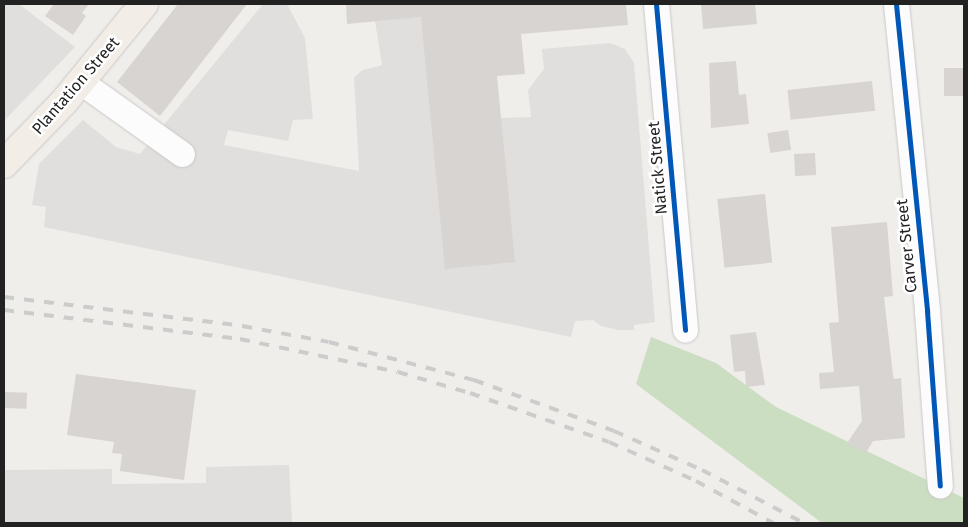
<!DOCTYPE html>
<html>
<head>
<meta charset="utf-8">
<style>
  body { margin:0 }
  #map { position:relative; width:968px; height:527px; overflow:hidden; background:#f0eeeb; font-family:"Fira Sans",sans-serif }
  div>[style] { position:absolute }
  .forest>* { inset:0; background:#cbdec1 }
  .parking>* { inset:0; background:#e0dfde }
  .building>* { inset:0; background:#d7d4d2; transform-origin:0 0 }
  .roads { filter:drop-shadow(0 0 1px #c9c8c7) drop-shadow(0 0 1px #c9c8c7) }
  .minor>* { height:25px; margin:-12.5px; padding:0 12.5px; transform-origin:12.5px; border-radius:12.5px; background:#fdfcfc }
  .major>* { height:28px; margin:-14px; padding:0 14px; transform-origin:14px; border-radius:14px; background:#f3ede7 }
  .rail>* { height:4px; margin-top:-2px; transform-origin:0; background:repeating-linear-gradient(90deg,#ccc 0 10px,transparent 0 20px) }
  .cycleway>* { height:5px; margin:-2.5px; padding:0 2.5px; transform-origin:2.5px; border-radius:2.5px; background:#0057b8 }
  span { translate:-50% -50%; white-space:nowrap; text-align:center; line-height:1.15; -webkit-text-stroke:5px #fff; paint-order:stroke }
  .street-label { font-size:16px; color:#222 }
  .frame { position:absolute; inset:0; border:5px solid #222; pointer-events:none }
</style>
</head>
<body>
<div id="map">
  <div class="forest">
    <div style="clip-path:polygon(651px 337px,716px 363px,776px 407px,964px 498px,964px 523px,822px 523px,636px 384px)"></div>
  </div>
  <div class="parking">
    <div style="clip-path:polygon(4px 4px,19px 4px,75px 47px,4px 121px)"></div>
    <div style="clip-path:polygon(263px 4px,287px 4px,305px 38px,313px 119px,293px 120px,288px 141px,228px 130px,224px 145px,359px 171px,354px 77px,363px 70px,382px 65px,375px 21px,421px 17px,501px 118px,531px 117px,528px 90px,544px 69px,542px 49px,610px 43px,625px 49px,634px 63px,655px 322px,634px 325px,634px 330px,619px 330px,601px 326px,593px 320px,575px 321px,571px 337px,44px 227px,46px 207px,32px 205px,39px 164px,83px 120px,116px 147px,140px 154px)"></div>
    <div style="clip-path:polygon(289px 465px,292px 523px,4px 523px,4px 470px,112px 469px,112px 484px,206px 483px,206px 467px)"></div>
  </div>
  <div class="building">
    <div style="clip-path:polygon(54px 4px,89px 4px,82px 13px,86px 16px,73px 35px,45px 16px)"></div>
    <div style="clip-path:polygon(178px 4px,247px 4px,160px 116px,117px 82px)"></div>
    <div style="clip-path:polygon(346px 4px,626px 4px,628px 25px,521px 34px,525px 74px,497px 76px,515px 262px,445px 269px,421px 17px,347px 24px)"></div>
    <div style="clip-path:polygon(701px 4px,755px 4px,757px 24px,703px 29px)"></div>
    <div style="clip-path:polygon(736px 61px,739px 95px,746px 94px,749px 124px,711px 128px,709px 63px)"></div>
    <div style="left:964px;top:68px;width:28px;height:20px;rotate:90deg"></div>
    <div style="left:872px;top:81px;width:30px;height:85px;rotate:84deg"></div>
    <div style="left:788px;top:130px;width:20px;height:21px;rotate:81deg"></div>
    <div style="left:815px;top:153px;width:22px;height:21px;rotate:87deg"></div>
    <div style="left:765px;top:194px;width:69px;height:48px;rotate:84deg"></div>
    <div style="clip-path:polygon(887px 222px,893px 296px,884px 297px,893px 375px,894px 379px,901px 378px,905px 438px,873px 441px,866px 453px,847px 443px,862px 421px,859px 386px,820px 389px,819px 373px,834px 372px,829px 323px,839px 322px,831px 227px)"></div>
    <div style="clip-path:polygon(756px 332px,765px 385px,746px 387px,745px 371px,734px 372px,730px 335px)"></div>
    <div style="clip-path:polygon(76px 374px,196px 390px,184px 480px,120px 471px,122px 454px,112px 453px,114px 442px,67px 435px)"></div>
    <div style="left:4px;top:392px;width:23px;height:16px;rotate:2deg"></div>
  </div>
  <div class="roads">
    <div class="minor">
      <div style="left:656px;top:4px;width:327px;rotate:84.9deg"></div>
      <div style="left:896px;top:4px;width:309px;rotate:84.2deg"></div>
      <div style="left:927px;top:311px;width:175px;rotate:85.8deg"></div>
      <div style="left:81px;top:82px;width:124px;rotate:35.5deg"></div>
    </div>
    <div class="major">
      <div style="left:4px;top:164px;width:85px;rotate:-46deg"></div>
      <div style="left:63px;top:103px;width:128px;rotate:-50.7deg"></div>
    </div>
  </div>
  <div class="rail">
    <div style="left:4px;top:297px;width:240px;rotate:6.9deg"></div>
    <div style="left:242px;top:326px;width:88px;rotate:10.4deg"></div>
    <div style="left:329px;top:342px;width:150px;rotate:14.7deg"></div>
    <div style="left:474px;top:380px;width:149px;rotate:20deg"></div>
    <div style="left:614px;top:431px;width:96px;rotate:23.9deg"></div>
    <div style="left:702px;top:470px;width:115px;rotate:27.5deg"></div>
    <div style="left:4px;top:310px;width:238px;rotate:7deg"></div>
    <div style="left:240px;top:339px;width:161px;rotate:11.8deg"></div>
    <div style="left:398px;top:372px;width:75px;rotate:16.3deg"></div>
    <div style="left:470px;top:393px;width:147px;rotate:19.4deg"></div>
    <div style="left:609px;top:442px;width:95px;rotate:24.1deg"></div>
    <div style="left:696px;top:481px;width:88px;rotate:28.6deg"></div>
  </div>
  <div class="cycleway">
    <div style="left:656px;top:4px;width:327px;rotate:84.9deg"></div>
    <div style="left:896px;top:4px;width:309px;rotate:84.2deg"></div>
    <div style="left:927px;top:311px;width:175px;rotate:85.8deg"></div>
  </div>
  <div class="street-label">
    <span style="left:76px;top:86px;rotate:-49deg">Plantation Street</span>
    <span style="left:658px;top:168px;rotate:-95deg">Natick Street</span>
    <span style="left:907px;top:246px;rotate:-96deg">Carver Street</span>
  </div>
  <div class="frame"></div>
</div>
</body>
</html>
